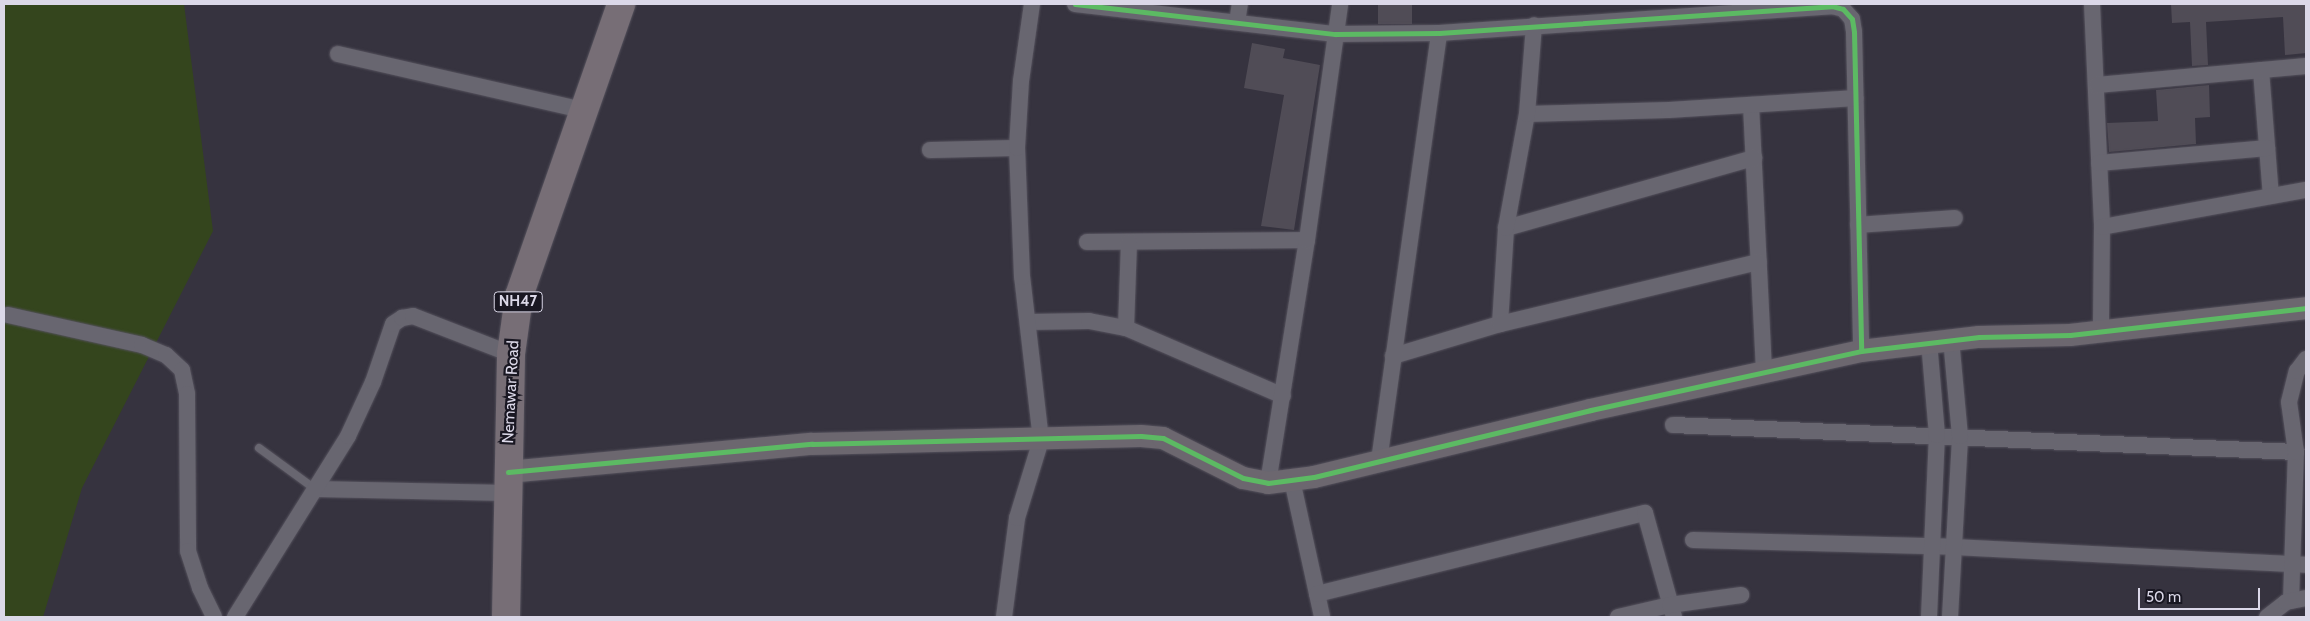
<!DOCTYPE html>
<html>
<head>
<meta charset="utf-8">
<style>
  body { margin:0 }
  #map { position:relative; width:2310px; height:621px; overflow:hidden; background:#36333f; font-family:Cabin,sans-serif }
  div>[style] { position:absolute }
  .green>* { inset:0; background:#34451d }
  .building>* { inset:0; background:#504c56; transform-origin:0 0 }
  .roads { filter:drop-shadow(0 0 1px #54515c) drop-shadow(0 0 1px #54515c) }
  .lane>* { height:8px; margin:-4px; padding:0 4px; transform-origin:4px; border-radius:4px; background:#686670 }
  .street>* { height:16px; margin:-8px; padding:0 8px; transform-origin:8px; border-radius:8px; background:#686670 }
  .secondary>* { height:22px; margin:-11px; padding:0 11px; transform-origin:11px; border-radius:11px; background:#6c676f }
  .highway>* { height:28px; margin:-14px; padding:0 14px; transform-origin:14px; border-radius:14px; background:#776e76 }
  .cycleway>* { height:5px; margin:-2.5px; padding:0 2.5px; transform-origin:2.5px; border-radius:2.5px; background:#5cba63 }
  span { translate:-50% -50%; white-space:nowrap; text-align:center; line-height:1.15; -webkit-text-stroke:4.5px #191722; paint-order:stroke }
  .shield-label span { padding:1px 4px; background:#191722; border:1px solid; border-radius:4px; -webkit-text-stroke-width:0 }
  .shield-label { font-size:15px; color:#dbd8e8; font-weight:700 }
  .street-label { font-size:16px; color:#dbd8e8 }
  .frame { position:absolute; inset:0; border:5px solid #dbd8e8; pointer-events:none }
  .scale { position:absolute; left:2138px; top:588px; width:122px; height:22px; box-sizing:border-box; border:2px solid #dbd8e8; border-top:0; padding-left:6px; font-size:15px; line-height:18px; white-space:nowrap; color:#dbd8e8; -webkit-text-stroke:4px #191722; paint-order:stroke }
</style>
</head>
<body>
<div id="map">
  <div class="green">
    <div style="clip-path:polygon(4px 4px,184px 4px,213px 231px,82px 488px,43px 617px,4px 617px)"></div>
  </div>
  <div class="building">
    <div style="left:1378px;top:4px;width:34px;height:20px"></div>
    <div style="clip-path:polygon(2171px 4px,2306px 4px,2306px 53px,2285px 55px,2283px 17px,2206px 22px,2208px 65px,2192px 66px,2190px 22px,2172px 23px)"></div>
    <div style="clip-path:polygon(1252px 43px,1285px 49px,1283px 58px,1320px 65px,1294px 230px,1261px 226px,1284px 95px,1244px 88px)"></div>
    <div style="clip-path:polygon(2209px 85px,2210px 117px,2195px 118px,2196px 144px,2109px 152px,2107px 123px,2158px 121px,2156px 90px)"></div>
  </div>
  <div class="roads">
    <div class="lane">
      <div style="left:259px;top:448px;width:69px;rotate:36.2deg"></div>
    </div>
    <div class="street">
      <div style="left:1075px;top:4px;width:262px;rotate:6.6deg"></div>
      <div style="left:1335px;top:34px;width:104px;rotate:-0.6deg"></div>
      <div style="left:1439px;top:33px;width:394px;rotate:-3.9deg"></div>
      <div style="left:1832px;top:6px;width:11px;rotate:15deg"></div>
      <div style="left:1843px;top:9px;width:13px;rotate:48deg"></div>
      <div style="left:1852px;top:19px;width:13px;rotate:81deg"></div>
      <div style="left:1854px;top:32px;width:319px;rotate:88.7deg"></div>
      <div style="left:2092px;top:4px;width:223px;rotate:87.4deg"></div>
      <div style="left:2102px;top:227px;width:104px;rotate:90.6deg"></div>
      <div style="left:1237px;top:22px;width:18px;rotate:-81deg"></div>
      <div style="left:338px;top:54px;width:250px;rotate:12.9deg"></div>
      <div style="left:2261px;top:70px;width:126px;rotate:85.5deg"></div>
      <div style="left:2097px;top:85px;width:210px;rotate:-5.2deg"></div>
      <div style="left:1751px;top:105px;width:267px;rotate:87.2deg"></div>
      <div style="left:1527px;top:114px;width:142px;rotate:-1.6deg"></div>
      <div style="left:1669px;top:110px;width:187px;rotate:-3.7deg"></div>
      <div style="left:930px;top:150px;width:87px;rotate:-1.3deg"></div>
      <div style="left:2099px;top:163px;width:169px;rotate:-5.1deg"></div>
      <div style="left:1858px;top:225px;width:97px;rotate:-4.1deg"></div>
      <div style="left:2102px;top:227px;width:207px;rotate:-10.3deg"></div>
      <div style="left:1506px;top:228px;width:258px;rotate:-15.8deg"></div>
      <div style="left:1087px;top:242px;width:220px;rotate:-0.5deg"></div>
      <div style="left:8px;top:315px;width:137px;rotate:12.6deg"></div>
      <div style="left:142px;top:345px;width:26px;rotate:23deg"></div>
      <div style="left:166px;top:355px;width:22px;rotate:43deg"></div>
      <div style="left:182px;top:370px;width:25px;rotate:78deg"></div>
      <div style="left:187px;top:394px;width:157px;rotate:89.6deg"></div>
      <div style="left:188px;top:551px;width:39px;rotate:72deg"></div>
      <div style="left:200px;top:588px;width:32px;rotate:64deg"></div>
      <div style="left:1028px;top:322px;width:61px;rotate:-0.9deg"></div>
      <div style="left:1089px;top:321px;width:38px;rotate:11deg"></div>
      <div style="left:1126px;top:328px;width:171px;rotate:23.4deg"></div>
      <div style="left:1500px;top:324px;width:96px;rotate:-86.4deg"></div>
      <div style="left:1506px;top:228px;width:116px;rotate:-79.6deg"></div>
      <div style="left:1527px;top:114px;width:89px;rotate:-85.5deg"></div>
      <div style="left:1126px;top:328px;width:86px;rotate:-88deg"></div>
      <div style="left:1393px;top:356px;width:112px;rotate:-16.7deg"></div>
      <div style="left:1500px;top:324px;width:266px;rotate:-13.5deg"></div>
      <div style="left:1673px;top:425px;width:624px;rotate:2.48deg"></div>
      <div style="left:1379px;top:461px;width:432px;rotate:-82deg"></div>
      <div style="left:1292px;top:480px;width:140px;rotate:77.6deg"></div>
      <div style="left:1268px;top:483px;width:246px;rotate:-80.9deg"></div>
      <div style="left:1307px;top:240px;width:238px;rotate:-82deg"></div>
      <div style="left:315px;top:489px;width:193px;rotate:1.2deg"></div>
      <div style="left:1693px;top:540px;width:261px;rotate:1.5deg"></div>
      <div style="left:1954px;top:547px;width:352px;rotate:2.9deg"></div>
      <div style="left:1317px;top:594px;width:338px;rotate:-13.9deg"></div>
      <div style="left:1645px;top:513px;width:108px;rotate:74.4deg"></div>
      <div style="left:2291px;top:601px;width:149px;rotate:-88.1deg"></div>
      <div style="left:2296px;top:452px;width:50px;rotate:-98deg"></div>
      <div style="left:2289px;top:402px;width:32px;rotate:-76deg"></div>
      <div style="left:2297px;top:371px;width:15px;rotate:-53deg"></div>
      <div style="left:235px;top:617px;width:213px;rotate:-58deg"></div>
      <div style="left:348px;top:436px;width:60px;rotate:-65.2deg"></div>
      <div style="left:373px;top:382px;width:61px;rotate:-71deg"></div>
      <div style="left:393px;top:324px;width:11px;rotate:-34deg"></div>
      <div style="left:402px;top:318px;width:11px;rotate:-10deg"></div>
      <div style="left:413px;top:316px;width:105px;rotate:21.2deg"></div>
      <div style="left:1004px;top:617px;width:100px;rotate:-82.5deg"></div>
      <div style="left:1017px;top:518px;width:82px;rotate:-72.9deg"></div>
      <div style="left:1041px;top:440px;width:164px;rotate:-96.6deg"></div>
      <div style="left:1022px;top:277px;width:129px;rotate:-92.2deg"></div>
      <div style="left:1017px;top:148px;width:67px;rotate:-86.6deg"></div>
      <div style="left:1021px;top:81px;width:78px;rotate:-81.9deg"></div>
      <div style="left:1618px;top:617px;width:53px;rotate:-13deg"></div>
      <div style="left:1670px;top:605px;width:72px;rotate:-8deg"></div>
      <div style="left:1929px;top:617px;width:182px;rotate:-87.5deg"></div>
      <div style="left:1937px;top:435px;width:93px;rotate:-94.9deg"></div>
      <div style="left:1950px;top:617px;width:181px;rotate:-86.8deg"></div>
      <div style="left:1960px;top:436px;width:97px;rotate:-95.3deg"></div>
      <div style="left:2267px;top:617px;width:24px;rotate:-38deg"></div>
      <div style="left:2286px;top:602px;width:20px;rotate:-11deg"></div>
    </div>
    <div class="secondary">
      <div style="left:508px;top:472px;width:305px;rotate:-5.3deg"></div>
      <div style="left:812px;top:444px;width:329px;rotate:-1.4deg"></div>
      <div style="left:1141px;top:436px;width:22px;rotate:5deg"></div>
      <div style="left:1163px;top:438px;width:89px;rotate:26.6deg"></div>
      <div style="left:1243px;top:478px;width:25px;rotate:11deg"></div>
      <div style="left:1268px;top:483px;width:46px;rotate:-7.4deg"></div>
      <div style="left:1314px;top:477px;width:285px;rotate:-13.6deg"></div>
      <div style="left:1591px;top:410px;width:276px;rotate:-12.3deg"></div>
      <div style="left:1861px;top:351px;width:119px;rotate:-6.8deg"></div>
      <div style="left:1979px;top:337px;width:91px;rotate:-1.3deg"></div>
      <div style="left:2070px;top:335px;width:238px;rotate:-6.5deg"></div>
    </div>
    <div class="highway">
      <div style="left:506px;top:617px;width:263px;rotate:-88.9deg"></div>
      <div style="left:511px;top:354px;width:59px;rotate:-82.1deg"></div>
      <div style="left:519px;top:296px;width:309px;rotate:-70.7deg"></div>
    </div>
  </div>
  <div class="cycleway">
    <div style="left:1075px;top:4px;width:262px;rotate:6.6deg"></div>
    <div style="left:1335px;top:34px;width:104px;rotate:-0.6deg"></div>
    <div style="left:1439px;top:33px;width:394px;rotate:-3.9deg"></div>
    <div style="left:1832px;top:6px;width:11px;rotate:15deg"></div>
    <div style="left:1843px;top:9px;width:13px;rotate:48deg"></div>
    <div style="left:1852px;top:19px;width:13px;rotate:81deg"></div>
    <div style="left:1854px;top:32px;width:319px;rotate:88.7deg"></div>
    <div style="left:508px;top:472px;width:305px;rotate:-5.3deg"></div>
    <div style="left:812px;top:444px;width:329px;rotate:-1.4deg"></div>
    <div style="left:1141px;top:436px;width:22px;rotate:5deg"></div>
    <div style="left:1163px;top:438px;width:89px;rotate:26.6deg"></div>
    <div style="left:1243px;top:478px;width:25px;rotate:11deg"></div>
    <div style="left:1268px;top:483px;width:46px;rotate:-7.4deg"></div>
    <div style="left:1314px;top:477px;width:285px;rotate:-13.6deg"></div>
    <div style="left:1591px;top:410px;width:276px;rotate:-12.3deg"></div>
    <div style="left:1861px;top:351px;width:119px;rotate:-6.8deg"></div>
    <div style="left:1979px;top:337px;width:91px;rotate:-1.3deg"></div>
    <div style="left:2070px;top:335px;width:238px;rotate:-6.5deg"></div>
  </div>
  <div class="shield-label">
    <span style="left:518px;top:302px">NH47</span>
  </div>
  <div class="street-label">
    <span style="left:511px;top:392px;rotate:-87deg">Nemawar Road</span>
  </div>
  <div class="frame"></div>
  <div class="scale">50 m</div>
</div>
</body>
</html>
